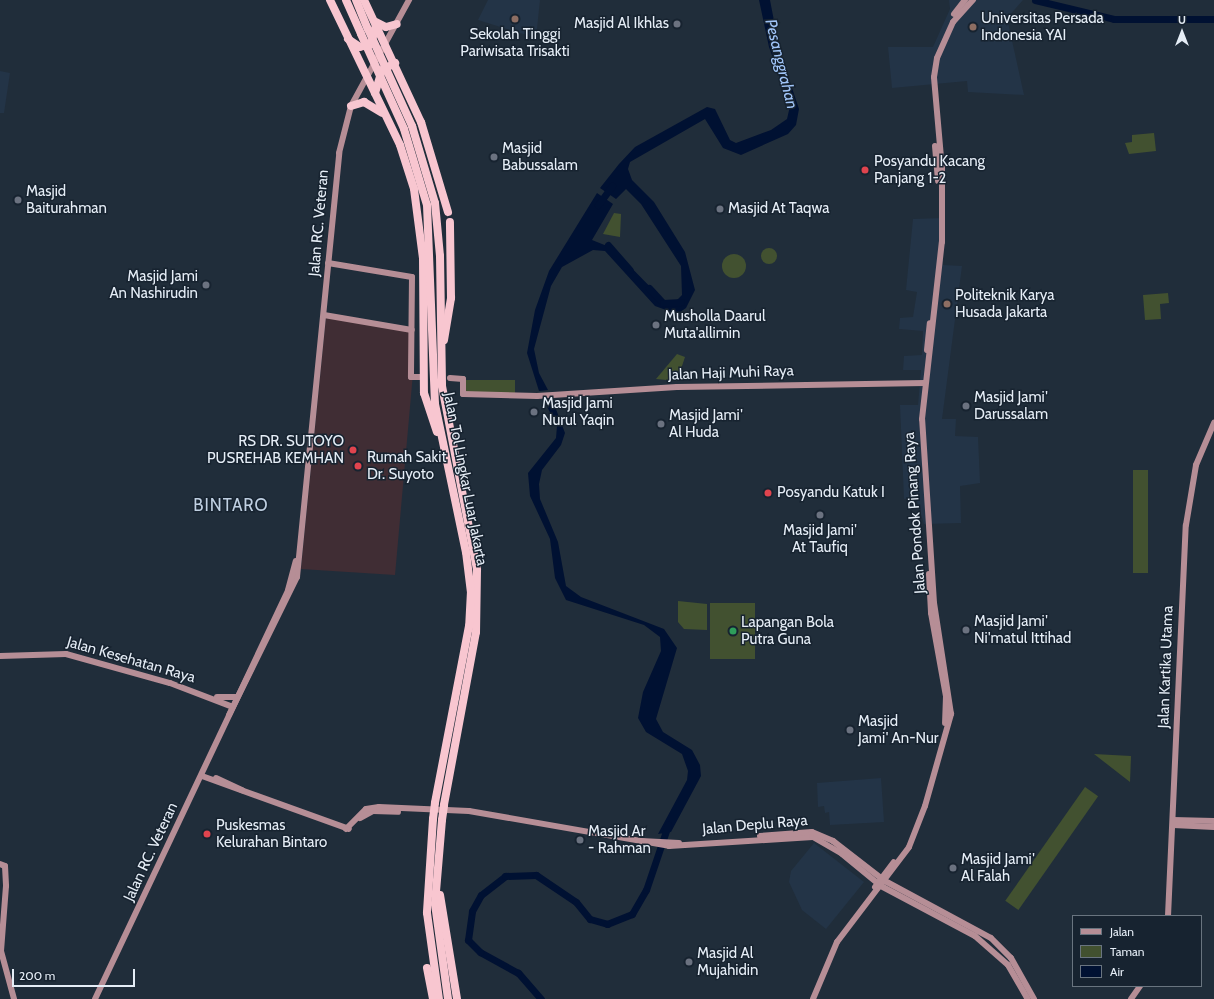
<!DOCTYPE html>
<html>
<head>
<meta charset="utf-8">
<style>
  body { margin:0 }
  #map { position:relative; width:1214px; height:999px; overflow:hidden; background:#202d3a; font-family:Cabin,sans-serif }
  div>[style] { position:absolute }
  .built>* { inset:0; background:#233447 }
  .medical>* { inset:0; background:#402d34 }
  .green>* { inset:0; background:#425130; transform-origin:0 0 }
  .round { border-radius:50% }
  .water>* { inset:0; background:#001132 }
  .river>* { height:7px; margin:-3.5px; padding:0 3.5px; transform-origin:3.5px; border-radius:3.5px; background:#001132 }
  .secondary>* { height:6px; margin:-3px; padding:0 3px; transform-origin:3px; border-radius:3px; background:#b68e96 }
  .highway>* { height:8px; margin:-4px; padding:0 4px; transform-origin:4px; border-radius:4px; background:#f8c6d0 }
  .highway-bridge>* { height:8px; margin:-4px; padding:0 4px; transform-origin:4px; border-radius:4px; background:#f8c6d0 }
  .dots>* { width:11px; height:11px; translate:-50% -50%; box-sizing:border-box; border:2px solid #172330; border-radius:50% }
  span { translate:-50% -50%; white-space:nowrap; text-align:center; line-height:1.15; -webkit-text-stroke:3px #172330; paint-order:stroke }
  .poi-label { font-size:15px; color:#e5edf6 }
  .left { translate:0 -50%; text-align:left }
  .right { translate:-100% -50%; text-align:right }
  .street-label { font-size:15px; color:#e5edf6 }
  .water-label { font-size:16px; color:#a0c4f7; font-style:italic }
  .quarter-label { font-size:17px; color:#c0d0e2; letter-spacing:1px }
  .legend { position:absolute; left:1072px; top:915px; width:130px; height:72px; box-sizing:border-box; background:#172330; border:1px solid #69747f; margin:0; padding:5px 7px; list-style:none; font-size:12px; color:#e5edf6 }
  .legend li { display:flex; align-items:center; gap:8px; height:20px }
  .legend b { width:20px; border:1px solid #69747f }
  .north { position:absolute; left:1162px; top:12px; width:40px; height:40px; -webkit-text-stroke:3px #172330; paint-order:stroke; rotate:0deg; font-size:11px; font-weight:700; line-height:16px; text-align:center; color:#e5edf6 }
  .north::after { content:''; display:block; margin:auto; width:14px; height:18px; background:#e5edf6; clip-path:polygon(50% 0,100% 100%,50% 72%,0 100%) }
  .scale { position:absolute; left:12px; top:969px; width:123px; height:18px; box-sizing:border-box; border:2px solid #e5edf6; border-top:0; padding-left:5px; font-size:12px; line-height:14px; white-space:nowrap; color:#e5edf6; -webkit-text-stroke:3px #172330; paint-order:stroke }
</style>
</head>
<body>
<div id="map">
  <div class="built">
    <div style="clip-path:polygon(488px 0,540px 0,536px 38px,478px 20px)"></div>
    <div style="clip-path:polygon(949px 0,1023px 0,1007px 18px,1024px 95px,968px 92px,967px 81px,892px 88px,888px 47px,933px 47px,950px 9px)"></div>
    <div style="clip-path:polygon(0 71px,10px 73px,4px 113px,0 113px)"></div>
    <div style="clip-path:polygon(944px 218px,943px 265px,962px 266px,942px 419px,956px 419px,955px 436px,978px 437px,980px 483px,960px 486px,961px 523px,924px 524px,916px 498px,904px 499px,900px 405px,918px 405px,921px 370px,903px 370px,904px 356px,922px 355px,923px 331px,899px 329px,900px 318px,913px 317px,917px 292px,906px 290px,913px 219px)"></div>
    <div style="clip-path:polygon(881px 778px,884px 822px,830px 825px,829px 812px,825px 813px,824px 806px,818px 807px,817px 783px)"></div>
    <div style="clip-path:polygon(814px 843px,864px 882px,826px 929px,802px 910px,789px 882px,791px 871px)"></div>
  </div>
  <div class="medical">
    <div style="clip-path:polygon(326px 318px,410px 330px,413px 373px,395px 575px,301px 569px)"></div>
  </div>
  <div class="green">
    <div style="clip-path:polygon(1154px 133px,1156px 151px,1129px 154px,1125px 143px,1132px 142px,1132px 135px)"></div>
    <div style="clip-path:polygon(614px 213px,621px 214px,620px 237px,603px 234px)"></div>
    <div class="round" style="left:761px;top:248px;width:16px;height:16px"></div>
    <div class="round" style="left:722px;top:254px;width:24px;height:24px"></div>
    <div style="clip-path:polygon(1168px 293px,1169px 303px,1160px 304px,1161px 319px,1145px 320px,1143px 295px)"></div>
    <div style="clip-path:polygon(677px 354px,685px 357px,677px 381px,656px 379px)"></div>
    <div style="left:464px;top:380px;width:51px;height:14px"></div>
    <div style="left:1133px;top:470px;width:15px;height:103px"></div>
    <div style="clip-path:polygon(678px 601px,707px 604px,707px 630px,684px 629px,678px 622px)"></div>
    <div style="left:710px;top:603px;width:45px;height:56px"></div>
    <div style="clip-path:polygon(1094px 754px,1131px 756px,1130px 782px)"></div>
    <div style="left:1085px;top:787px;width:16px;height:139px;rotate:35deg"></div>
  </div>
  <div class="water">
    <div style="clip-path:polygon(759px 0,770px 0,780px 52px,799px 109px,796px 125px,788px 134px,741px 155px,723px 148px,705px 119px,630px 162px,628px 169px,632px 180px,654px 202px,685px 252px,695px 290px,686px 308px,677px 314px,655px 306px,605px 251px,593px 250px,562px 267px,551px 286px,534px 349px,539px 373px,548px 390px,539px 391px,527px 353px,535px 310px,549px 271px,597px 193px,613px 204px,592px 240px,612px 248px,666px 303px,673px 304px,682px 295px,681px 266px,641px 204px,626px 189px,616px 199px,600px 188px,619px 164px,635px 147px,707px 107px,715px 109px,730px 140px,736px 143px,771px 130px,787px 119px,790px 106px,769px 47px)"></div>
    <div style="clip-path:polygon(551px 396px,565px 433px,561px 445px,542px 470px,539px 484px,540px 499px,558px 542px,566px 586px,581px 597px,664px 629px,677px 648px,656px 719px,663px 732px,692px 750px,700px 765px,701px 776px,671px 832px,658px 834px,687px 780px,688px 771px,682px 754px,646px 732px,638px 718px,643px 692px,661px 651px,660px 637px,644px 625px,566px 600px,555px 578px,550px 539px,530px 496px,528px 473px,556px 438px,557px 426px,542px 397px)"></div>
  </div>
  <div class="river">
    <div style="left:1035px;top:0;width:81px;rotate:13.5deg"></div>
    <div style="left:1114px;top:19px;width:100px"></div>
    <div style="left:598px;top:205px;width:24px;rotate:-54deg"></div>
    <div style="left:608px;top:245px;width:33px;rotate:49deg"></div>
    <div style="left:649px;top:288px;width:21px;rotate:47deg"></div>
    <div style="left:663px;top:303px;width:18px;rotate:-3deg"></div>
    <div style="left:541px;top:999px;width:35px;rotate:-131deg"></div>
    <div style="left:518px;top:973px;width:43px;rotate:-151.1deg"></div>
    <div style="left:480px;top:952px;width:17px;rotate:-135deg"></div>
    <div style="left:468px;top:940px;width:29px;rotate:-82deg"></div>
    <div style="left:472px;top:911px;width:18px;rotate:-61deg"></div>
    <div style="left:481px;top:895px;width:31px;rotate:-38deg"></div>
    <div style="left:505px;top:876px;width:31px;rotate:-2deg"></div>
    <div style="left:536px;top:875px;width:48px;rotate:34deg"></div>
    <div style="left:576px;top:902px;width:22px;rotate:51deg"></div>
    <div style="left:590px;top:919px;width:18px;rotate:16deg"></div>
    <div style="left:607px;top:924px;width:27px;rotate:-22deg"></div>
    <div style="left:632px;top:914px;width:28px;rotate:-60deg"></div>
    <div style="left:646px;top:890px;width:69px;rotate:-71.3deg"></div>
  </div>
  <div class="secondary">
    <div style="left:954px;top:14px;width:18px;rotate:-52deg"></div>
    <div style="left:935px;top:146px;width:35px;rotate:85deg"></div>
    <div style="left:328px;top:263px;width:85px;rotate:9.5deg"></div>
    <div style="left:412px;top:277px;width:100px;rotate:90.6deg"></div>
    <div style="left:411px;top:377px;width:9px"></div>
    <div style="left:324px;top:315px;width:89px;rotate:9.7deg"></div>
    <div style="left:927px;top:350px;width:27px;rotate:-84deg"></div>
    <div style="left:450px;top:378px;width:13px;rotate:4deg"></div>
    <div style="left:463px;top:379px;width:15px;rotate:90deg"></div>
    <div style="left:463px;top:394px;width:74px;rotate:1.5deg"></div>
    <div style="left:537px;top:396px;width:140px;rotate:-3.7deg"></div>
    <div style="left:677px;top:387px;width:248px;rotate:-0.9deg"></div>
    <div style="left:929px;top:574px;width:39px;rotate:87deg"></div>
    <div style="left:931px;top:613px;width:84px;rotate:79.8deg"></div>
    <div style="left:946px;top:696px;width:27px;rotate:92deg"></div>
    <div style="left:0;top:656px;width:66px;rotate:-1.7deg"></div>
    <div style="left:66px;top:654px;width:108px;rotate:15.6deg"></div>
    <div style="left:170px;top:683px;width:67px;rotate:20.9deg"></div>
    <div style="left:217px;top:697px;width:19px"></div>
    <div style="left:229px;top:715px;width:154px;rotate:-63.8deg"></div>
    <div style="left:297px;top:577px;width:426px;rotate:-84.3deg"></div>
    <div style="left:339px;top:153px;width:49px;rotate:-75.7deg"></div>
    <div style="left:351px;top:106px;width:121px;rotate:-61.3deg"></div>
    <div style="left:202px;top:776px;width:156px;rotate:19.8deg"></div>
    <div style="left:216px;top:778px;width:29px;rotate:25deg"></div>
    <div style="left:360px;top:818px;width:15px;rotate:-28deg"></div>
    <div style="left:373px;top:811px;width:25px;rotate:2deg"></div>
    <div style="left:1173px;top:820px;width:41px;rotate:1.4deg"></div>
    <div style="left:1173px;top:825px;width:41px;rotate:2.8deg"></div>
    <div style="left:346px;top:829px;width:28px;rotate:-45deg"></div>
    <div style="left:366px;top:809px;width:13px;rotate:-9deg"></div>
    <div style="left:379px;top:807px;width:90px;rotate:2.5deg"></div>
    <div style="left:469px;top:811px;width:203px;rotate:9.9deg"></div>
    <div style="left:669px;top:846px;width:144px;rotate:-3.6deg"></div>
    <div style="left:813px;top:837px;width:34px;rotate:30deg"></div>
    <div style="left:842px;top:854px;width:50px;rotate:39.4deg"></div>
    <div style="left:881px;top:886px;width:106px;rotate:28deg"></div>
    <div style="left:975px;top:936px;width:44px;rotate:41.3deg"></div>
    <div style="left:1008px;top:965px;width:39px;rotate:60deg"></div>
    <div style="left:760px;top:836px;width:52px;rotate:-4.4deg"></div>
    <div style="left:812px;top:832px;width:23px;rotate:23deg"></div>
    <div style="left:833px;top:841px;width:66px;rotate:37.6deg"></div>
    <div style="left:885px;top:881px;width:120px;rotate:28.3deg"></div>
    <div style="left:991px;top:938px;width:28px;rotate:45deg"></div>
    <div style="left:1011px;top:958px;width:47px;rotate:60.7deg"></div>
    <div style="left:641px;top:841px;width:38px;rotate:3deg"></div>
    <div style="left:0;top:864px;width:5px;rotate:22deg"></div>
    <div style="left:5px;top:866px;width:20px;rotate:87deg"></div>
    <div style="left:6px;top:886px;width:65px;rotate:94.4deg"></div>
    <div style="left:1px;top:951px;width:50px;rotate:74.8deg"></div>
    <div style="left:875px;top:887px;width:31px;rotate:-53deg"></div>
    <div style="left:1168px;top:916px;width:391px;rotate:-87.4deg"></div>
    <div style="left:1186px;top:525px;width:61px;rotate:-80.5deg"></div>
    <div style="left:1196px;top:465px;width:46px;rotate:-66.8deg"></div>
    <div style="left:95px;top:999px;width:452px;rotate:-64.7deg"></div>
    <div style="left:288px;top:590px;width:30px;rotate:-75deg"></div>
    <div style="left:813px;top:999px;width:62px;rotate:-67.2deg"></div>
    <div style="left:837px;top:942px;width:119px;rotate:-52.8deg"></div>
    <div style="left:909px;top:847px;width:44px;rotate:-68.7deg"></div>
    <div style="left:925px;top:806px;width:96px;rotate:-74.2deg"></div>
    <div style="left:951px;top:714px;width:112px;rotate:-98.7deg"></div>
    <div style="left:934px;top:603px;width:184px;rotate:-93.7deg"></div>
    <div style="left:922px;top:419px;width:178px;rotate:-83.6deg"></div>
    <div style="left:942px;top:242px;width:73px;rotate:-90deg"></div>
    <div style="left:942px;top:169px;width:92px;rotate:-95deg"></div>
    <div style="left:934px;top:77px;width:19px;rotate:-81deg"></div>
    <div style="left:937px;top:58px;width:39px;rotate:-66deg"></div>
    <div style="left:953px;top:22px;width:30px;rotate:-48deg"></div>
    <div style="left:1131px;top:999px;width:16px;rotate:-55deg"></div>
  </div>
  <div class="highway">
    <div style="left:330px;top:0;width:161px;rotate:64.2deg"></div>
    <div style="left:400px;top:145px;width:46px;rotate:72.3deg"></div>
    <div style="left:414px;top:189px;width:70px;rotate:82.6deg"></div>
    <div style="left:423px;top:258px;width:135px;rotate:89.6deg"></div>
    <div style="left:424px;top:393px;width:41px;rotate:71.6deg"></div>
    <div style="left:346px;top:0;width:37px;rotate:66deg"></div>
    <div style="left:356px;top:0;width:31px;rotate:68deg"></div>
    <div style="left:364px;top:0;width:135px;rotate:65deg"></div>
    <div style="left:421px;top:122px;width:94px;rotate:73.3deg"></div>
    <div style="left:376px;top:22px;width:11px;rotate:27deg"></div>
    <div style="left:386px;top:27px;width:11px;rotate:-15deg"></div>
    <div style="left:348px;top:39px;width:14px;rotate:34deg"></div>
    <div style="left:360px;top:47px;width:11px;rotate:-15deg"></div>
    <div style="left:371px;top:44px;width:20px;rotate:-75deg"></div>
    <div style="left:375px;top:93px;width:24px;rotate:-73deg"></div>
    <div style="left:382px;top:70px;width:15px;rotate:-28deg"></div>
    <div style="left:351px;top:106px;width:14px;rotate:-17deg"></div>
    <div style="left:364px;top:102px;width:21px;rotate:31deg"></div>
    <div style="left:412px;top:126px;width:80px;rotate:73.4deg"></div>
    <div style="left:435px;top:203px;width:53px;rotate:84.6deg"></div>
    <div style="left:440px;top:256px;width:130px;rotate:89.1deg"></div>
    <div style="left:442px;top:386px;width:187px;rotate:79.2deg"></div>
    <div style="left:477px;top:570px;width:62px;rotate:90.9deg"></div>
    <div style="left:476px;top:632px;width:176px;rotate:100.5deg"></div>
    <div style="left:404px;top:129px;width:79px;rotate:73.2deg"></div>
    <div style="left:427px;top:205px;width:199px;rotate:87.7deg"></div>
    <div style="left:435px;top:404px;width:151px;rotate:78.2deg"></div>
    <div style="left:466px;top:552px;width:39px;rotate:83deg"></div>
    <div style="left:471px;top:591px;width:35px;rotate:93deg"></div>
    <div style="left:469px;top:626px;width:180px;rotate:100.9deg"></div>
    <div style="left:444px;top:340px;width:43px;rotate:-80.5deg"></div>
    <div style="left:451px;top:298px;width:76px;rotate:-90.8deg"></div>
    <div style="left:433px;top:819px;width:94px;rotate:93.7deg"></div>
    <div style="left:427px;top:913px;width:87px;rotate:82.1deg"></div>
    <div style="left:442px;top:820px;width:84px;rotate:94.8deg"></div>
    <div style="left:435px;top:904px;width:96px;rotate:82.2deg"></div>
    <div style="left:440px;top:895px;width:105px;rotate:80.7deg"></div>
    <div style="left:427px;top:968px;width:32px;rotate:79deg"></div>
  </div>
  <div class="highway-bridge">
    <div style="left:368px;top:29px;width:107px;rotate:65.6deg"></div>
    <div style="left:361px;top:34px;width:104px;rotate:65.6deg"></div>
    <div style="left:433px;top:819px;width:16px;rotate:-83deg"></div>
    <div style="left:442px;top:820px;width:15px;rotate:-82deg"></div>
  </div>
  <div class="dots">
    <div style="left:515px;top:19px;background:#8d6e63"></div>
    <div style="left:677px;top:24px;background:#6b7280"></div>
    <div style="left:973px;top:27px;background:#8d6e63"></div>
    <div style="left:494px;top:157px;background:#6b7280"></div>
    <div style="left:865px;top:170px;background:#e0444e"></div>
    <div style="left:18px;top:200px;background:#6b7280"></div>
    <div style="left:720px;top:209px;background:#6b7280"></div>
    <div style="left:206px;top:285px;background:#6b7280"></div>
    <div style="left:947px;top:304px;background:#8d6e63"></div>
    <div style="left:656px;top:325px;background:#6b7280"></div>
    <div style="left:966px;top:406px;background:#6b7280"></div>
    <div style="left:534px;top:412px;background:#6b7280"></div>
    <div style="left:661px;top:424px;background:#6b7280"></div>
    <div style="left:353px;top:450px;background:#e0444e"></div>
    <div style="left:358px;top:466px;background:#e0444e"></div>
    <div style="left:768px;top:493px;background:#e0444e"></div>
    <div style="left:820px;top:515px;background:#6b7280"></div>
    <div style="left:966px;top:630px;background:#6b7280"></div>
    <div style="left:733px;top:631px;background:#2e9e5b"></div>
    <div style="left:850px;top:730px;background:#6b7280"></div>
    <div style="left:207px;top:834px;background:#e0444e"></div>
    <div style="left:580px;top:840px;background:#6b7280"></div>
    <div style="left:953px;top:868px;background:#6b7280"></div>
    <div style="left:689px;top:962px;background:#6b7280"></div>
  </div>
  <div class="poi-label">
    <span class="left" style="left:981px;top:27px">Universitas Persada<br>Indonesia YAI</span>
    <span class="right" style="left:669px;top:24px">Masjid Al Ikhlas</span>
    <span style="left:515px;top:43px">Sekolah Tinggi<br>Pariwisata Trisakti</span>
    <span class="left" style="left:502px;top:157px">Masjid<br>Babussalam</span>
    <span class="left" style="left:874px;top:170px">Posyandu Kacang<br>Panjang 1-2</span>
    <span class="left" style="left:26px;top:200px">Masjid<br>Baiturahman</span>
    <span class="left" style="left:728px;top:209px">Masjid At Taqwa</span>
    <span class="right" style="left:198px;top:285px">Masjid Jami<br>An Nashirudin</span>
    <span class="left" style="left:955px;top:304px">Politeknik Karya<br>Husada Jakarta</span>
    <span class="left" style="left:664px;top:325px">Musholla Daarul<br>Muta'allimin</span>
    <span class="left" style="left:974px;top:406px">Masjid Jami'<br>Darussalam</span>
    <span class="left" style="left:542px;top:412px">Masjid Jami<br>Nurul Yaqin</span>
    <span class="left" style="left:669px;top:424px">Masjid Jami'<br>Al Huda</span>
    <span class="right" style="left:344px;top:450px">RS DR. SUTOYO<br>PUSREHAB KEMHAN</span>
    <span class="left" style="left:367px;top:466px">Rumah Sakit<br>Dr. Suyoto</span>
    <span class="left" style="left:777px;top:493px">Posyandu Katuk I</span>
    <span style="left:820px;top:539px">Masjid Jami'<br>At Taufiq</span>
    <span class="left" style="left:974px;top:630px">Masjid Jami'<br>Ni'matul Ittihad</span>
    <span class="left" style="left:741px;top:631px">Lapangan Bola<br>Putra Guna</span>
    <span class="left" style="left:858px;top:730px">Masjid<br>Jami' An-Nur</span>
    <span class="left" style="left:216px;top:834px">Puskesmas<br>Kelurahan Bintaro</span>
    <span class="left" style="left:588px;top:840px">Masjid Ar<br>- Rahman</span>
    <span class="left" style="left:961px;top:868px">Masjid Jami'<br>Al Falah</span>
    <span class="left" style="left:697px;top:962px">Masjid Al<br>Mujahidin</span>
  </div>
  <div class="street-label">
    <span style="left:319px;top:223px;rotate:-85deg">Jalan RC. Veteran</span>
    <span style="left:731px;top:373px;rotate:-2deg">Jalan Haji Muhi Raya</span>
    <span style="left:465px;top:479px;rotate:79deg">Jalan Tol Lingkar Luar Jakarta</span>
    <span style="left:915px;top:513px;rotate:-94deg">Jalan Pondok Pinang Raya</span>
    <span style="left:131px;top:660px;rotate:16deg">Jalan Kesehatan Raya</span>
    <span style="left:1166px;top:667px;rotate:-88deg">Jalan Kartika Utama</span>
    <span style="left:755px;top:825px;rotate:-5deg">Jalan Deplu Raya</span>
    <span style="left:151px;top:852px;rotate:-65deg">Jalan RC. Veteran</span>
  </div>
  <div class="water-label">
    <span style="left:781px;top:64px;rotate:76deg">Pesanggrahan</span>
  </div>
  <div class="quarter-label">
    <span style="left:231px;top:506px">BINTARO</span>
  </div>
  <ul class="legend">
  <li><b style="height:5px;background:#b68e96"></b>Jalan</li>
  <li><b style="height:11px;background:#425130"></b>Taman</li>
  <li><b style="height:11px;background:#001132"></b>Air</li>
  </ul>
  <div class="north">U</div>
  <div class="scale">200 m</div>
</div>
</body>
</html>
